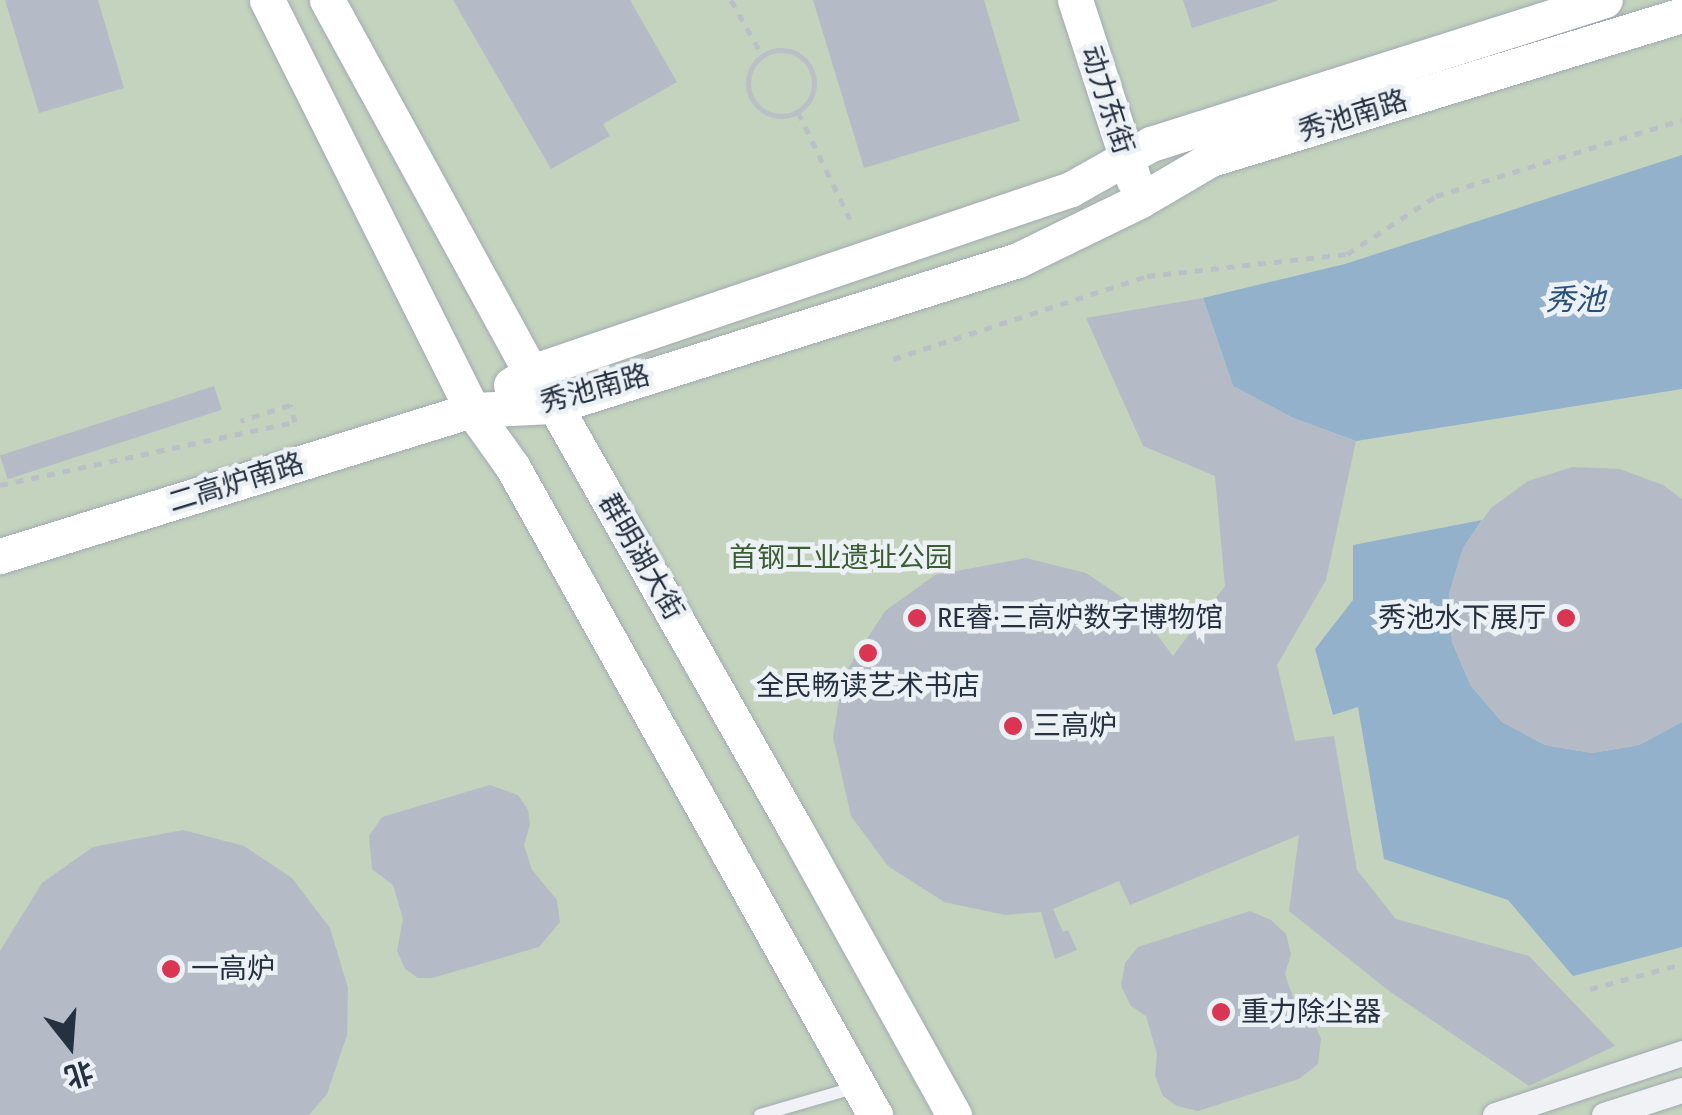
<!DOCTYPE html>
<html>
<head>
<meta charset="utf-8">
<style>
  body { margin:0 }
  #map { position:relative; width:1682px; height:1115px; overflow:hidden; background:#dde2e8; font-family:"Fira Sans Condensed","Noto Sans SC",sans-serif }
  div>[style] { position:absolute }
  .green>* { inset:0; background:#c3d3bd; transform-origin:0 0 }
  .water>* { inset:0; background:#94b1cc }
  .building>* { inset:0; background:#b4bbc6; transform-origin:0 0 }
  .path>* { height:5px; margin-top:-2.5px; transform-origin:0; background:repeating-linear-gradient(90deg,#bbc0c7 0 8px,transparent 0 16px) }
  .path>.ring { margin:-2.5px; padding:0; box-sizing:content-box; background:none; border:5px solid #bbc0c7; border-radius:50% }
  .roads { filter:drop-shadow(0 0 2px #a2a9b2) drop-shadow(0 0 2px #a2a9b2) }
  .lane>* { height:12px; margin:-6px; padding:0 6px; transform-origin:6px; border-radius:6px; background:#f0f2f6 }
  .street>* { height:25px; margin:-12.5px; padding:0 12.5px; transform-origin:12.5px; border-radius:12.5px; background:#f0f2f6 }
  .secondary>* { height:35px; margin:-17.5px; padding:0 17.5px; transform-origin:17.5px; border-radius:17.5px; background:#fff }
  .dots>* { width:28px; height:28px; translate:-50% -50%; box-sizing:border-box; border:5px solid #ecf1f6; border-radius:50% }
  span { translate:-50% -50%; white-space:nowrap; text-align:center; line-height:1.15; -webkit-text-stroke:9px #ecf1f6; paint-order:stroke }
  .street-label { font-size:28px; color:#253040 }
  .park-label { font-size:28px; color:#3b5d31 }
  .poi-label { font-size:28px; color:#253040 }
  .left { translate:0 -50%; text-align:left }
  .right { translate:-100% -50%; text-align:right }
  .water-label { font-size:30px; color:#2b5078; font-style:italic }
  .north { position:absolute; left:20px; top:995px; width:100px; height:100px; -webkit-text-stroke:8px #ecf1f6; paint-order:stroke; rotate:163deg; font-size:28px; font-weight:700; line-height:40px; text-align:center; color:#253040 }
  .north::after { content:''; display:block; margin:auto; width:35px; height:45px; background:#253040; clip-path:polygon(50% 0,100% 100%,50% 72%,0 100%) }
</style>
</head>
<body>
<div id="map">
  <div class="green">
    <div style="left:0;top:0;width:1682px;height:1115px"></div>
  </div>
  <div class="water">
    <div style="clip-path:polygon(1682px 155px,1682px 389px,1356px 441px,1293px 418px,1233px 386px,1203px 298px,1345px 264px)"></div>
    <div style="clip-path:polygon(1482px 520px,1463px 548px,1449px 594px,1452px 642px,1471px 686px,1502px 722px,1545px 745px,1592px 753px,1639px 745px,1682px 722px,1682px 947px,1573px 976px,1508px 900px,1384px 859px,1358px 707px,1333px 715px,1315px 649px,1353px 600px,1353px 545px)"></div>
  </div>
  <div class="building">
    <div style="clip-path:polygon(5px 0,98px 0,124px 88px,39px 113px)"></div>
    <div style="clip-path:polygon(453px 0,630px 0,677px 82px,603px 124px,610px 136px,551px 169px)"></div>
    <div style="clip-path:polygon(813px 0,984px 0,1020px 121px,864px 168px)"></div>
    <div style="clip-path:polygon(1183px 0,1277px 0,1277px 1px,1192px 28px)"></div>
    <div style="clip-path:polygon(1203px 298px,1233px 386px,1293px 418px,1356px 441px,1326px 580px,1277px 665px,1295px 741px,1334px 736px,1357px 870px,1396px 919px,1529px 956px,1615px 1046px,1529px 1086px,1389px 991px,1289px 911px,1299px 835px,1130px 905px,1119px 881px,1053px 909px,1063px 932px,1068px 930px,1077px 950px,1055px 959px,1041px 912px,1005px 915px,944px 902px,888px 866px,851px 816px,833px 737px,843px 676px,885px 611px,935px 575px,1026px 558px,1086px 573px,1135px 606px,1173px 656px,1225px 586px,1215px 476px,1143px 446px,1086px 318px)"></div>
    <div style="left:214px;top:386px;width:25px;height:225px;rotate:72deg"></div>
    <div style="clip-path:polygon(1573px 467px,1620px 469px,1663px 485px,1682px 499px,1682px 722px,1639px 745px,1592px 753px,1545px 745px,1502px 722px,1471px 686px,1452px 642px,1449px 594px,1463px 548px,1491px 508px,1528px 481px)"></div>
    <div style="clip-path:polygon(490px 785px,518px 795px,528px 810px,530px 825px,524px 845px,532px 870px,557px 900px,560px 922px,539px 947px,432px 978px,418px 978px,405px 969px,397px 951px,403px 919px,393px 885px,372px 869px,369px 836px,382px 817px)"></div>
    <div style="clip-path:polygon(183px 830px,244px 846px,292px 878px,330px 928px,348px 988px,347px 1035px,327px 1094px,309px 1115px,0 1115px,0 951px,42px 883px,93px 847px)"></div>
    <div style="clip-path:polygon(1250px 911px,1271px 920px,1286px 934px,1291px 954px,1285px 974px,1297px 1009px,1314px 1023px,1321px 1039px,1318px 1064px,1299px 1079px,1198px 1111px,1177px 1106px,1163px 1096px,1155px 1076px,1157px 1054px,1146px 1016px,1131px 1006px,1121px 986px,1125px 963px,1138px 947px)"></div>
  </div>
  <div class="path">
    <div style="left:731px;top:0;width:63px;rotate:60.6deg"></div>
    <div class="ring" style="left:748px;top:50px;width:61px;height:61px"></div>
    <div style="left:798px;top:112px;width:119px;rotate:64.1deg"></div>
    <div style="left:893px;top:359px;width:267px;rotate:-18.1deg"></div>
    <div style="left:1147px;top:276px;width:201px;rotate:-6.3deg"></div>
    <div style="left:1347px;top:254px;width:106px;rotate:-33.1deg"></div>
    <div style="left:1436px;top:196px;width:257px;rotate:-17.2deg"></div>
    <div style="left:0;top:485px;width:302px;rotate:-12.1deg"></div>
    <div style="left:295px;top:422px;width:18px;rotate:-106deg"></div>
    <div style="left:290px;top:405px;width:52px;rotate:162.3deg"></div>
    <div style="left:1590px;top:989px;width:95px;rotate:-15.2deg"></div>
  </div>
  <div class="roads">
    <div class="lane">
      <div style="left:760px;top:1115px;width:101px;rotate:-16.1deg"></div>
    </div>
    <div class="street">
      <div style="left:1495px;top:1115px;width:197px;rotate:-18.3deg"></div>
      <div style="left:1604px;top:1115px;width:82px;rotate:-17.8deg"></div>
    </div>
    <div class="secondary">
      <div style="left:267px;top:0;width:458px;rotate:63.4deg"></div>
      <div style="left:472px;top:410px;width:69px;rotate:54.5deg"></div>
      <div style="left:512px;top:466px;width:744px;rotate:60.78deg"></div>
      <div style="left:327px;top:0;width:424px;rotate:61.3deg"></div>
      <div style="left:531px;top:372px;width:42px;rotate:54.8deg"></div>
      <div style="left:555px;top:406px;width:488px;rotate:60.4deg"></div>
      <div style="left:796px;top:830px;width:326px;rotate:61deg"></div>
      <div style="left:1075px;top:0;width:189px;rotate:71.9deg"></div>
      <div style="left:511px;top:385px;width:24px;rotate:-33deg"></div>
      <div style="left:531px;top:372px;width:570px;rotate:-18.72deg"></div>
      <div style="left:1071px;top:189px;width:92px;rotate:-29.4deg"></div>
      <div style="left:1151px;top:144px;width:476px;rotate:-17.6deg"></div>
      <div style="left:0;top:556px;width:494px;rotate:-17.2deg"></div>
      <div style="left:472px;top:410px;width:83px;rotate:-2.8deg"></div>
      <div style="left:555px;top:406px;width:485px;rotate:-17.5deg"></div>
      <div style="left:1018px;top:260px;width:137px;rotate:-26deg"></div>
      <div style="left:1141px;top:200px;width:81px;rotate:-30.4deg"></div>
      <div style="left:1211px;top:159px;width:493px;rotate:-17deg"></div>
    </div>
  </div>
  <div class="dots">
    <div style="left:917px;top:618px;background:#da3553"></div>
    <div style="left:1566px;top:618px;background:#da3553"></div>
    <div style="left:868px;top:653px;background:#da3553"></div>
    <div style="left:1013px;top:726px;background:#da3553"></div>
    <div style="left:171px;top:969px;background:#da3553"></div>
    <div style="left:1221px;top:1012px;background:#da3553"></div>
  </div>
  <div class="street-label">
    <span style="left:1107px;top:100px;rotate:72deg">动力东街</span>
    <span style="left:1353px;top:116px;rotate:-17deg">秀池南路</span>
    <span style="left:595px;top:389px;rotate:-15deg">秀池南路</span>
    <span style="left:236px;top:483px;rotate:-17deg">二高炉南路</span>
    <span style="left:641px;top:557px;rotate:60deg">群明湖大街</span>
  </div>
  <div class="park-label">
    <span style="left:841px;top:558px">首钢工业遗址公园</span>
  </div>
  <div class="poi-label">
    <span class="left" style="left:937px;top:618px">RE睿·三高炉数字博物馆</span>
    <span class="right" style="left:1546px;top:618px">秀池水下展厅</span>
    <span style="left:868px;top:686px">全民畅读艺术书店</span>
    <span class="left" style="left:1033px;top:726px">三高炉</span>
    <span class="left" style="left:191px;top:969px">一高炉</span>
    <span class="left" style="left:1241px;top:1012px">重力除尘器</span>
  </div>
  <div class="water-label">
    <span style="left:1575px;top:300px">秀池</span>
  </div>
  <div class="north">北</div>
</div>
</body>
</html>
